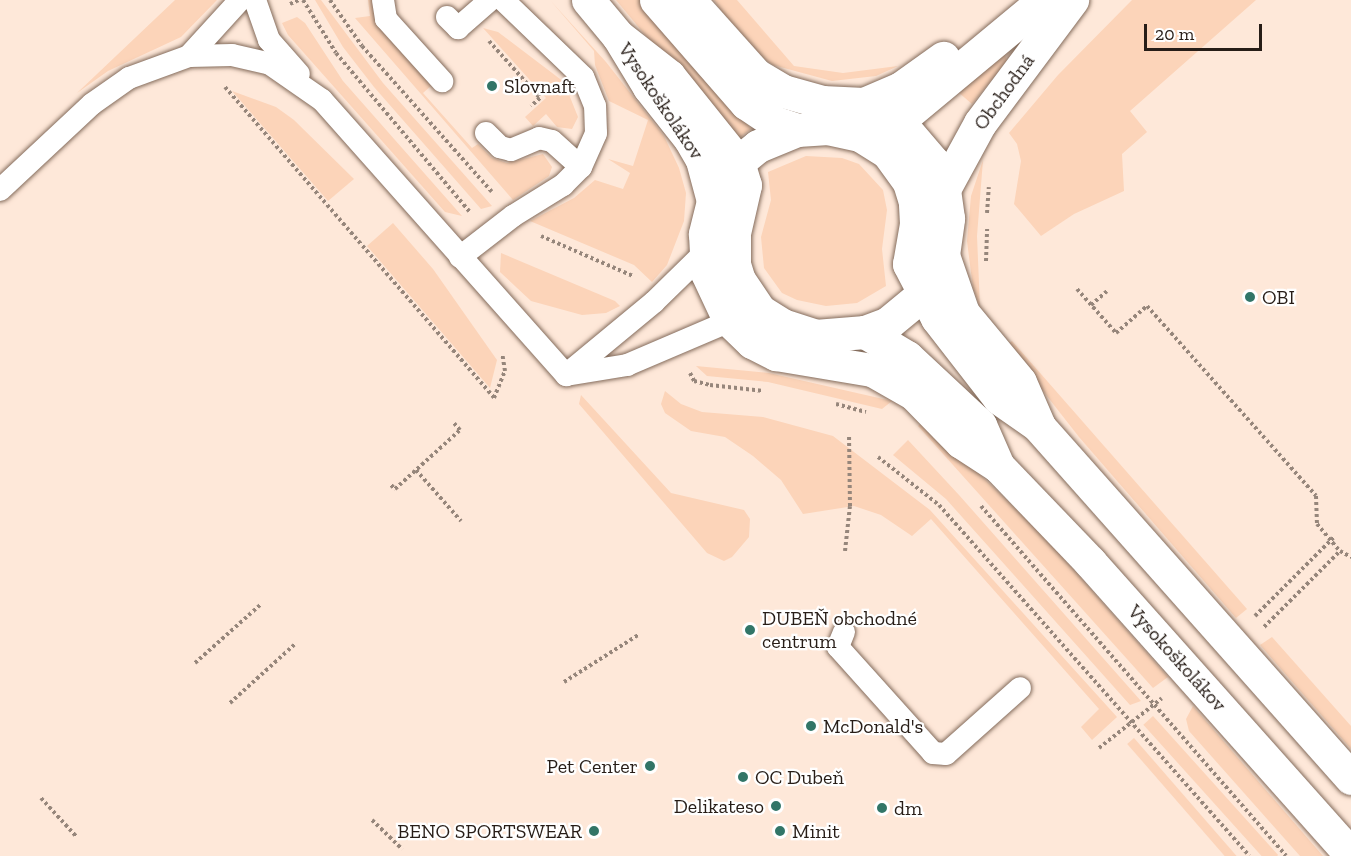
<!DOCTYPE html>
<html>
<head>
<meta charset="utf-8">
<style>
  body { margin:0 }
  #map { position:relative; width:1351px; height:856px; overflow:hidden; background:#fee8d9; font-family:"Zilla Slab",serif }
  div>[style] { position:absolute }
  .green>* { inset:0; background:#fcd4b9; transform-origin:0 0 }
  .path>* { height:4px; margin-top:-2px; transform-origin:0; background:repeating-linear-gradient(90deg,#96867b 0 3px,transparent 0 6px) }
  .roads { filter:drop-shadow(0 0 2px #836b5b) drop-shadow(0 0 2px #836b5b) }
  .lane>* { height:22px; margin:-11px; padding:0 11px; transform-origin:11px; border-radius:11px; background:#fff }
  .street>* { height:33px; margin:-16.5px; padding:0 16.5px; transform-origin:16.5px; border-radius:16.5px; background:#fff }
  .dots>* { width:16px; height:16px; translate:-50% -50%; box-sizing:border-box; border:3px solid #fff; border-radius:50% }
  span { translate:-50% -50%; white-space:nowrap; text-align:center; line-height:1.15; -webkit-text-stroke:4.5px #fff; paint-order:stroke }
  .poi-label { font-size:20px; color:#271d17 }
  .left { translate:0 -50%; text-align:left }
  .right { translate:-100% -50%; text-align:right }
  .street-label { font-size:20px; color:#271d17 }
  .scale { position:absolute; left:1144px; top:24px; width:118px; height:27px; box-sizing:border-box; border:3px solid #271d17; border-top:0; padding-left:8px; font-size:18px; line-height:21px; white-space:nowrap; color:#271d17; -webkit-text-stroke:4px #fff; paint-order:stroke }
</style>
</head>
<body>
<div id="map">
  <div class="green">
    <div style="clip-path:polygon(175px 0,217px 0,181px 37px,108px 71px,77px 93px)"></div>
    <div style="clip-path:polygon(315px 0,321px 0,383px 83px,492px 206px,481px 209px,374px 87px,343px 47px)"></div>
    <div style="clip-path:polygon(368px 0,373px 0,432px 85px,423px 93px,472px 148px,478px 144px,492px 158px,507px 163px,543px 154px,552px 167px,549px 176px,513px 200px,355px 18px,370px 16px)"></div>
    <div style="clip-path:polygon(550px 0,606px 62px,664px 136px,679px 168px,686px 193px,684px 221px,667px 265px,652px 282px,634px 265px,530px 221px,574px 198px,595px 180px,623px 189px,630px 173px,608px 159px,633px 166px,648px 120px,609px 101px,595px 65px,594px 51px)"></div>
    <div style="clip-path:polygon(616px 0,642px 0,751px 129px,734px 142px)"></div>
    <div style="clip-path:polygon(714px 0,737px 0,794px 66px,843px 73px,898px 66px,876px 76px,832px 81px,773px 65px,744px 44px)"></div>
    <div style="clip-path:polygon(1132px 0,1256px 0,1130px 111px,1147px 132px,1122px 154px,1124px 191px,1074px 214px,1041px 236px,1014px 204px,1021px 161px,1017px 144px,1009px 133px,1058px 75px)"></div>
    <div style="clip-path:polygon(297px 17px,305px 23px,343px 81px,462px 216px,445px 212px,288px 35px,282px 23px)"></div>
    <div style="clip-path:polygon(483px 28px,498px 32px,564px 82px,578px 117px,572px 129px,557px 127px,546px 114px,533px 126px,525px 117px,546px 98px)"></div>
    <div style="clip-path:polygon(1005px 55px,1007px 61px,972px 104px,958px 92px)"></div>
    <div style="clip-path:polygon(232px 91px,276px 107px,294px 120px,354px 179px,328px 201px)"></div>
    <div style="clip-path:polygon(806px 156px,842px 158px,859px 164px,883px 190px,887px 210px,882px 249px,886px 286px,857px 303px,826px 306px,797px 300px,782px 293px,764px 268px,761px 237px,771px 200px,768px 172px)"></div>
    <div style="clip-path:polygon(983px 160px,977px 236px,980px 307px,973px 288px,967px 241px,971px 196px)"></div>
    <div style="clip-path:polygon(393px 223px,433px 269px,497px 360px,490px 388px,367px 246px)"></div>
    <div style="clip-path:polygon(501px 253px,615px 301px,620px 306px,606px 313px,582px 315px,531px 301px,500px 272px)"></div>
    <div style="clip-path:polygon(1012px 341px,1247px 609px,1236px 618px,1079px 437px,1007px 345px)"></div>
    <div style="clip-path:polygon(696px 366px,769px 373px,892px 401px,882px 409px,768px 382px,707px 376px)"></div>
    <div style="clip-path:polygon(665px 391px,681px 404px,702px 412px,763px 417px,833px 436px,930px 510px,1117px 717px,1092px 740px,1081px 727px,1099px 709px,931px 519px,912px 536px,881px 515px,854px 506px,803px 514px,781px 480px,753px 456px,725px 437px,691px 431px,665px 413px,661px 404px)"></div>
    <div style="clip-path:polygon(581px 395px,671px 493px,744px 510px,750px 519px,749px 537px,732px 557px,724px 561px,707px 553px,579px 404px)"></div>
    <div style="clip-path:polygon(924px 421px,1043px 535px,1168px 677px,1153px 688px,918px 426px)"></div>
    <div style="clip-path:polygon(908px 440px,959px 495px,1141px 701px,1130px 705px,946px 499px,893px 455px)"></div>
    <div style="clip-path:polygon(1272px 637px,1351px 726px,1351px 749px,1260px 645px)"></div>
    <div style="clip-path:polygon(1193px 706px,1323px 856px,1300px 856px,1189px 731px,1186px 719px)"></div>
    <div style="left:1153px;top:716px;width:187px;height:13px;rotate:48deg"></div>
    <div style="left:1134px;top:738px;width:157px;height:9px;rotate:49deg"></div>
  </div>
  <div class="path">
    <div style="left:303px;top:0;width:62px;rotate:58.1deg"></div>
    <div style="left:336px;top:53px;width:207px;rotate:49.9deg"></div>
    <div style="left:330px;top:0;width:56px;rotate:55.2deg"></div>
    <div style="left:362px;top:46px;width:195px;rotate:48.3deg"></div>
    <div style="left:290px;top:4px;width:10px;rotate:-24deg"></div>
    <div style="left:489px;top:41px;width:76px;rotate:48.2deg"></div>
    <div style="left:540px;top:98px;width:12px;rotate:138deg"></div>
    <div style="left:225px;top:87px;width:411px;rotate:49.1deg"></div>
    <div style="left:494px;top:398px;width:29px;rotate:-68deg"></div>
    <div style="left:505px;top:371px;width:18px;rotate:-99deg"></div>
    <div style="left:987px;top:213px;width:26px;rotate:-86deg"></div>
    <div style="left:541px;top:236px;width:100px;rotate:23.5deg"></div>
    <div style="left:986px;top:261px;width:32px;rotate:-88deg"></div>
    <div style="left:1077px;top:289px;width:59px;rotate:48.4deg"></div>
    <div style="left:1116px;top:333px;width:41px;rotate:-41.1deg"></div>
    <div style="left:1147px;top:306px;width:254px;rotate:48.3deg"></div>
    <div style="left:1316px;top:496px;width:28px;rotate:88deg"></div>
    <div style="left:1317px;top:524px;width:35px;rotate:50deg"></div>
    <div style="left:1340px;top:551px;width:13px;rotate:29deg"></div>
    <div style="left:1091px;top:305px;width:21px;rotate:-41deg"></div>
    <div style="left:690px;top:373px;width:9px;rotate:63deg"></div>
    <div style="left:694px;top:381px;width:16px;rotate:14deg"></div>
    <div style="left:710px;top:385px;width:54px;rotate:6.3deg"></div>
    <div style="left:836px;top:404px;width:31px;rotate:15deg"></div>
    <div style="left:878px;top:457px;width:78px;rotate:38.2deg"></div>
    <div style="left:939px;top:505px;width:468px;rotate:48.5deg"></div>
    <div style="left:416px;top:470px;width:68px;rotate:48.6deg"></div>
    <div style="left:391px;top:485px;width:6px;rotate:45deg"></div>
    <div style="left:395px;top:489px;width:88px;rotate:-42.2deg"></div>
    <div style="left:460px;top:430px;width:9px;rotate:-131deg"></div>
    <div style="left:981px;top:506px;width:464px;rotate:48.9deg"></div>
    <div style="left:845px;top:551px;width:45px;rotate:-83.7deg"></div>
    <div style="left:850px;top:506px;width:70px;rotate:-90.8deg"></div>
    <div style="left:1255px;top:616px;width:112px;rotate:-45deg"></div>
    <div style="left:1264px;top:627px;width:107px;rotate:-45deg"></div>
    <div style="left:195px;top:663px;width:87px;rotate:-41.7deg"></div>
    <div style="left:564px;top:682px;width:88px;rotate:-32.4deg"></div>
    <div style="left:230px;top:703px;width:88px;rotate:-42.2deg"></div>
    <div style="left:1099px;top:748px;width:80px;rotate:-38.4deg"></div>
    <div style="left:41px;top:798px;width:52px;rotate:47.4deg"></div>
    <div style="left:372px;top:820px;width:42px;rotate:44deg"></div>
  </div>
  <div class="roads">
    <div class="lane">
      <div style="left:255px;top:0;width:42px;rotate:70.7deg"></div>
      <div style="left:269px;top:40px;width:45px;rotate:48.6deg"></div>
      <div style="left:383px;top:0;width:19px;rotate:81deg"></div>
      <div style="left:386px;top:19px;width:84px;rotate:47.9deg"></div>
      <div style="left:447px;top:17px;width:16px;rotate:45deg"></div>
      <div style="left:458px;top:28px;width:43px;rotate:-41.2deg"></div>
      <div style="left:189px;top:56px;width:76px;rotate:-47.7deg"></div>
      <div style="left:486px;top:133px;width:20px;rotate:45deg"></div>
      <div style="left:500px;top:147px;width:11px;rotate:15deg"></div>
      <div style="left:511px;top:150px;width:30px;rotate:-23deg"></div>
      <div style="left:539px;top:138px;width:13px;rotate:13deg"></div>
      <div style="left:552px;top:141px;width:39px;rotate:42deg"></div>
      <div style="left:0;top:190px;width:126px;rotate:-43.1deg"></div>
      <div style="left:92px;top:104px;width:45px;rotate:-35.1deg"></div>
      <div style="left:129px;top:78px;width:64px;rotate:-20.1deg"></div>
      <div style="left:189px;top:56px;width:43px;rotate:-1.3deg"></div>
      <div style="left:232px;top:55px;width:39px;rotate:13deg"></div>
      <div style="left:270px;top:64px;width:63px;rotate:34.7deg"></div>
      <div style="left:322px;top:100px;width:368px;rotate:48.4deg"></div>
      <div style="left:460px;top:257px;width:67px;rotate:-37.7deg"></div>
      <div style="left:513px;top:216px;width:59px;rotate:-31.8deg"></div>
      <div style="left:563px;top:185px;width:25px;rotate:-45deg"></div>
      <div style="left:581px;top:167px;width:37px;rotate:-66deg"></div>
      <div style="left:596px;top:133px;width:27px;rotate:-92deg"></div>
      <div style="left:595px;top:106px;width:31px;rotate:-112deg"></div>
      <div style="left:583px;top:77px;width:111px;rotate:-136.1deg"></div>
      <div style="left:567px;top:374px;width:113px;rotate:-39.6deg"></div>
      <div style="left:654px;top:302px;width:70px;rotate:-44.4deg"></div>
      <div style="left:566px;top:375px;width:62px;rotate:-9.3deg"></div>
      <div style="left:627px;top:365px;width:125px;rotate:-23.1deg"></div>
      <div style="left:844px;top:632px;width:16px;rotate:112deg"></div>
      <div style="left:838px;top:647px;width:142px;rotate:48.1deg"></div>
      <div style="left:933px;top:753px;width:13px;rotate:4deg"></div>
      <div style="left:946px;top:754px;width:99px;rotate:-41.7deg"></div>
    </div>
    <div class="street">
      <div style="left:588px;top:0;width:47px;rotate:50.2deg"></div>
      <div style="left:618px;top:36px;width:60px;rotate:58.7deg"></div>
      <div style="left:649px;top:87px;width:66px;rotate:51.7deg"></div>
      <div style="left:690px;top:139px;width:24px;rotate:60deg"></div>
      <div style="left:702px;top:160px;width:42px;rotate:75deg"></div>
      <div style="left:656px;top:0;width:137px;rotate:48.9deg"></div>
      <div style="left:746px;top:103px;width:36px;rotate:34deg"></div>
      <div style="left:776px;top:123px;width:22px;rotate:18deg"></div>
      <div style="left:618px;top:36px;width:65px;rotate:38.1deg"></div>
      <div style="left:669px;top:76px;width:110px;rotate:51.3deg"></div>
      <div style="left:738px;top:162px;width:24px;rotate:73deg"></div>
      <div style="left:745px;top:185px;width:49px;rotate:102.9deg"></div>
      <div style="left:734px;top:233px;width:31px;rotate:90deg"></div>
      <div style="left:734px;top:264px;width:17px;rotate:73deg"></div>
      <div style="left:739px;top:280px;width:37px;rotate:56deg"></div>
      <div style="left:760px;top:311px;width:26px;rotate:32deg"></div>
      <div style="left:782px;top:325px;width:35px;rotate:18deg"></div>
      <div style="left:815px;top:336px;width:50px;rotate:-4.6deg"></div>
      <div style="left:865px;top:332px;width:25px;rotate:-21deg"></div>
      <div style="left:888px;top:323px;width:44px;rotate:-39.5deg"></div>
      <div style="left:922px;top:295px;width:45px;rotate:-62.3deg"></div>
      <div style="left:943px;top:255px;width:37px;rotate:-82deg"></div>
      <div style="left:948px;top:218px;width:29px;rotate:-98deg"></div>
      <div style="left:944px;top:189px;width:29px;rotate:-112deg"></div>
      <div style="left:933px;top:162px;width:54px;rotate:-130.5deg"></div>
      <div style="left:898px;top:121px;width:38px;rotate:-153deg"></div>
      <div style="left:864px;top:104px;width:42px;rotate:-177.3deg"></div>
      <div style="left:822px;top:102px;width:41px;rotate:-164.2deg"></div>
      <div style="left:783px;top:91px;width:31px;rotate:-149deg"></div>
      <div style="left:756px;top:75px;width:101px;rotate:-131.8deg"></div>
      <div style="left:864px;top:104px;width:40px;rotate:-23.4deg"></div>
      <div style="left:901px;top:88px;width:52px;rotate:-35.5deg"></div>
      <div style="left:878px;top:128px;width:21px;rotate:-19deg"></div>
      <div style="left:898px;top:121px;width:190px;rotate:-39.7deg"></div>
      <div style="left:944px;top:189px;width:75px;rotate:-61.4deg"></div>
      <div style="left:980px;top:123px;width:154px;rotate:-53.2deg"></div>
      <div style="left:943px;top:255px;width:61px;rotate:71deg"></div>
      <div style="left:963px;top:313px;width:89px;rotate:50.4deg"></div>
      <div style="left:1020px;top:382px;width:48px;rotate:66.6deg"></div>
      <div style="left:865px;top:332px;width:49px;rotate:30.8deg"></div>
      <div style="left:907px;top:357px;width:100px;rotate:43deg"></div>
      <div style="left:980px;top:425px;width:45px;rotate:66.3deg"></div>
      <div style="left:1351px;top:778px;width:470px;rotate:-131.6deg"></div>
      <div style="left:1039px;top:426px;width:49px;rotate:-145deg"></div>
      <div style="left:999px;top:398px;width:101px;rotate:-127.8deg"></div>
      <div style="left:937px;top:318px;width:61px;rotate:-117.4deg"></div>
      <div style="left:909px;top:264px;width:41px;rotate:-80.1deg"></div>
      <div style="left:916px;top:224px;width:22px;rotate:-93deg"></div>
      <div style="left:915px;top:202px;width:21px;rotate:-107deg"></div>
      <div style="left:909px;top:182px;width:37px;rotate:-126deg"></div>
      <div style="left:887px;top:152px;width:32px;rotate:-148deg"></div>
      <div style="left:860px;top:135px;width:33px;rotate:-168deg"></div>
      <div style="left:828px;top:128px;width:31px;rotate:176deg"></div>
      <div style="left:797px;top:130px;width:42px;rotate:157.7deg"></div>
      <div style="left:758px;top:146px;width:26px;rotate:141deg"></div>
      <div style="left:738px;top:162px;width:46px;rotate:122.7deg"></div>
      <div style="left:713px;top:201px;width:34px;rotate:104deg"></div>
      <div style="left:705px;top:234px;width:39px;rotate:87deg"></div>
      <div style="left:707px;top:273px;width:52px;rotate:64.9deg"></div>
      <div style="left:729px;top:320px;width:32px;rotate:44deg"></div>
      <div style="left:752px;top:342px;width:27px;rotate:27deg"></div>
      <div style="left:776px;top:354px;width:97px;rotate:9.5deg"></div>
      <div style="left:872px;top:370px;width:48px;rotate:29.7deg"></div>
      <div style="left:914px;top:394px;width:67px;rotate:45.6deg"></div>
      <div style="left:961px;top:442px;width:44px;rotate:33deg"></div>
      <div style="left:998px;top:466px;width:133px;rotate:46.2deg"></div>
      <div style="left:1090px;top:562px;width:392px;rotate:48.3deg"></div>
    </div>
  </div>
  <div class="dots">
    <div style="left:492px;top:86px;background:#327567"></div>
    <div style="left:1250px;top:297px;background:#327567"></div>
    <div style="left:750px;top:630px;background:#327567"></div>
    <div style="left:811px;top:726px;background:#327567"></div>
    <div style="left:650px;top:766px;background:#327567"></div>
    <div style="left:743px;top:777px;background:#327567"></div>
    <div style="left:776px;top:806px;background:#327567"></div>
    <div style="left:882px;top:808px;background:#327567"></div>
    <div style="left:594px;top:831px;background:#327567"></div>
    <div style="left:780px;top:831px;background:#327567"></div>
  </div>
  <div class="poi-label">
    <span class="left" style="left:504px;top:86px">Slovnaft</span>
    <span class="left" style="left:1262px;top:297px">OBI</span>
    <span class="left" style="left:762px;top:630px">DUBEŇ obchodné<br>centrum</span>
    <span class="left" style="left:823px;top:726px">McDonald's</span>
    <span class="right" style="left:638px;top:766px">Pet Center</span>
    <span class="left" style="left:755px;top:777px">OC Dubeň</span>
    <span class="right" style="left:764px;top:806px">Delikateso</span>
    <span class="left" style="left:894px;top:808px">dm</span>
    <span class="right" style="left:582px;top:831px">BENO SPORTSWEAR</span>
    <span class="left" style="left:792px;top:831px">Minit</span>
  </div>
  <div class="street-label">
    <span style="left:1004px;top:92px;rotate:-54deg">Obchodná</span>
    <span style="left:661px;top:101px;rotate:56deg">Vysokoškolákov</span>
    <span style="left:1177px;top:658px;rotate:48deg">Vysokoškolákov</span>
  </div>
  <div class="scale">20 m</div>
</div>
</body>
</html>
